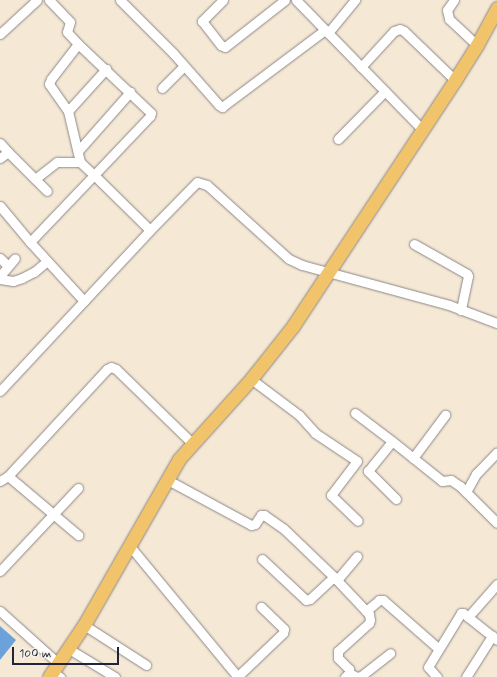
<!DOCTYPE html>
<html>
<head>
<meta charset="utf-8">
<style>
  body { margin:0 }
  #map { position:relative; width:497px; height:677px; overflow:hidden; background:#f5e9d5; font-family:Mynerve,sans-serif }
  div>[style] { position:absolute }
  .water>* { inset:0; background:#6ca2da }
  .roads { filter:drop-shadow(0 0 1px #8c8688) drop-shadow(0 0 1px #8c8688) }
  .minor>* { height:9px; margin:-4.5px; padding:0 4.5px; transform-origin:4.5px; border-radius:4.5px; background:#fff }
  .highway>* { height:13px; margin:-6.5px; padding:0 6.5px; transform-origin:6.5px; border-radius:6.5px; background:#f1c36a }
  span { translate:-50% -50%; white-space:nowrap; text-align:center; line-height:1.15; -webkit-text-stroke:4px #f7f3e8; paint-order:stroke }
  .scale { position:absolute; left:12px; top:647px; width:107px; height:18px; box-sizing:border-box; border:2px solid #22223b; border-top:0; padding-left:5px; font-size:12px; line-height:14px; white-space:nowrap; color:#22223b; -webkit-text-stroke:3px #f7f3e8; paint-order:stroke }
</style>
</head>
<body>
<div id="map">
  <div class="water">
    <div style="clip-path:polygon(0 626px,16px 640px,0 660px)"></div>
  </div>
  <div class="roads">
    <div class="minor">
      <div style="left:49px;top:0;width:30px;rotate:46deg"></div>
      <div style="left:70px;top:22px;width:10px;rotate:107deg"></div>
      <div style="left:67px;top:32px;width:16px;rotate:47deg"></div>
      <div style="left:120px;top:0;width:75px;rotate:45deg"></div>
      <div style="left:173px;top:53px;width:69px;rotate:48.5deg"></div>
      <div style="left:219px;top:105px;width:4px;rotate:34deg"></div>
      <div style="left:222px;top:107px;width:129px;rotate:-36.8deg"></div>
      <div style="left:223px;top:0;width:30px;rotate:135deg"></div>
      <div style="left:202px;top:21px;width:31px;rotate:52deg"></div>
      <div style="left:221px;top:45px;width:4px;rotate:27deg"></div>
      <div style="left:225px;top:47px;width:76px;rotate:-38.1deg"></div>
      <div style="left:296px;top:0;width:180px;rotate:45.7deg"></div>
      <div style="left:454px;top:0;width:12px;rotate:125deg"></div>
      <div style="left:447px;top:10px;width:9px;rotate:77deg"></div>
      <div style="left:449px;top:19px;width:38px;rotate:43deg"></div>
      <div style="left:328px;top:33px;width:43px;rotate:-50.7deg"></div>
      <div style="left:0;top:34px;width:50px;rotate:-42.6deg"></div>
      <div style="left:361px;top:67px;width:49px;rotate:-47.5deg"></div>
      <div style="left:394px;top:31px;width:6px;rotate:-18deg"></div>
      <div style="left:400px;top:29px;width:4px;rotate:27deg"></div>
      <div style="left:404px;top:31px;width:71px;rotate:43.9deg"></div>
      <div style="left:162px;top:88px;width:30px;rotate:-45deg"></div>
      <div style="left:68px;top:111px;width:57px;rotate:-47.9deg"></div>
      <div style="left:338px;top:139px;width:67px;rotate:-45.6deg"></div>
      <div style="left:0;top:143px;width:12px;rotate:48deg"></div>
      <div style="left:8px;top:152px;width:10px;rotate:143deg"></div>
      <div style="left:78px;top:151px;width:79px;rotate:-48.6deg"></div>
      <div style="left:8px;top:152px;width:55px;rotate:45deg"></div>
      <div style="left:35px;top:179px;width:28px;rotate:-38deg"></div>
      <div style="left:57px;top:162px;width:23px"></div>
      <div style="left:0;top:206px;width:47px;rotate:50.2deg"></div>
      <div style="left:414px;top:244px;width:61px;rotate:29.5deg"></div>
      <div style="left:467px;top:274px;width:2px;rotate:63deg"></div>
      <div style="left:468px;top:276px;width:35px;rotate:102deg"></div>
      <div style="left:0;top:258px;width:11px;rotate:45deg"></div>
      <div style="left:0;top:276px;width:23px;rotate:-50deg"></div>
      <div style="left:0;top:279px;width:13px;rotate:9deg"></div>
      <div style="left:13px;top:281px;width:9px;rotate:-18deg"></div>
      <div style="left:22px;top:278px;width:13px;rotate:-27deg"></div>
      <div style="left:34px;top:272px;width:17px;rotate:-40deg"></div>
      <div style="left:84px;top:301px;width:80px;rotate:-132.5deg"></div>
      <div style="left:30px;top:242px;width:93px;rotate:-46.3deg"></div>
      <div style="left:94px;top:175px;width:81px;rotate:-46.5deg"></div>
      <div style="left:150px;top:116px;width:3px;rotate:-72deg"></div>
      <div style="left:151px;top:113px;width:100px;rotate:-136.6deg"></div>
      <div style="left:78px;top:44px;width:44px;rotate:127.6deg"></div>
      <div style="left:51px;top:79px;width:5px;rotate:112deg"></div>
      <div style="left:49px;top:84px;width:33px;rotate:55deg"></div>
      <div style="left:68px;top:111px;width:52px;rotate:76.8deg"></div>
      <div style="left:80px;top:162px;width:19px;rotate:43deg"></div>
      <div style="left:94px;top:175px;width:78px;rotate:44.5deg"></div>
      <div style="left:251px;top:379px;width:60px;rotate:36.9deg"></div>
      <div style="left:299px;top:415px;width:24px;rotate:48deg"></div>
      <div style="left:315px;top:433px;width:50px;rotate:33.7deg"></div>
      <div style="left:357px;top:461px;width:43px;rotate:127.4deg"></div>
      <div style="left:331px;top:495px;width:37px;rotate:44deg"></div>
      <div style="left:0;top:391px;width:220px;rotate:-47deg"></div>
      <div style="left:150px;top:230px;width:67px;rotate:-45.6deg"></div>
      <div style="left:197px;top:182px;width:10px;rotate:17deg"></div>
      <div style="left:207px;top:185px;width:110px;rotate:42.1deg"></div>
      <div style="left:289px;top:259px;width:14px;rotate:25deg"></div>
      <div style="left:302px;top:265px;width:152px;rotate:15.2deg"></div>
      <div style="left:449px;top:305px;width:51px;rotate:20.6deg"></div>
      <div style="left:355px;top:413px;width:46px;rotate:37.1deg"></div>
      <div style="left:413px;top:458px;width:54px;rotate:-53.3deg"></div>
      <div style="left:8px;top:476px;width:92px;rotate:40.1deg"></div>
      <div style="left:166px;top:479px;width:97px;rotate:28.4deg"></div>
      <div style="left:251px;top:525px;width:4px;rotate:-14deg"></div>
      <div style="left:255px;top:524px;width:11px;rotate:-56deg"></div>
      <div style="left:261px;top:515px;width:3px"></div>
      <div style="left:264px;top:515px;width:24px;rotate:35deg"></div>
      <div style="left:284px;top:529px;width:69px;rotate:43.8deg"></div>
      <div style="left:0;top:481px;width:9px;rotate:-32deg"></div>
      <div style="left:8px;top:476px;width:146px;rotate:-47.2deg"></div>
      <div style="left:107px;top:369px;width:4px;rotate:-27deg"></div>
      <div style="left:111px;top:367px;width:5px;rotate:22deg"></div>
      <div style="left:116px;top:369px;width:106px;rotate:44.2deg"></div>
      <div style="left:466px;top:492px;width:21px;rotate:-61deg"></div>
      <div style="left:476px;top:474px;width:30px;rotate:-46deg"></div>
      <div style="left:396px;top:499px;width:40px;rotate:-135deg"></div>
      <div style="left:368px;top:471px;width:38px;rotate:-51deg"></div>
      <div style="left:392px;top:441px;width:64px;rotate:38.7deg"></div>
      <div style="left:442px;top:481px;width:9px;rotate:-6deg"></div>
      <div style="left:451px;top:480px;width:11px;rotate:34deg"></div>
      <div style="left:460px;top:486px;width:52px;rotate:45deg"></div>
      <div style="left:129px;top:545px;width:171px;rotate:50.5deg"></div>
      <div style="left:262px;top:559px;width:60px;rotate:43deg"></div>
      <div style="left:306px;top:600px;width:4px;rotate:-14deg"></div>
      <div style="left:310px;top:599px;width:33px;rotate:-43deg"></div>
      <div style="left:334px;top:577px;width:51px;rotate:46.6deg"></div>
      <div style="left:369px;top:614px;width:6px;rotate:81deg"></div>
      <div style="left:370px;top:620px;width:3px;rotate:108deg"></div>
      <div style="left:369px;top:623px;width:42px;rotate:137.9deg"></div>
      <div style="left:338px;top:651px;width:7px;rotate:90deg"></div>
      <div style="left:338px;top:658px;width:16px;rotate:45deg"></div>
      <div style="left:349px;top:669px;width:4px;rotate:90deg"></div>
      <div style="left:349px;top:673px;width:6px;rotate:135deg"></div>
      <div style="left:0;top:571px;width:114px;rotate:-46.8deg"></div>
      <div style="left:337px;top:580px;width:31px;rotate:-50deg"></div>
      <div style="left:0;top:611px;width:79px;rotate:41.9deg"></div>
      <div style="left:366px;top:611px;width:17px;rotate:-40deg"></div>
      <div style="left:379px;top:600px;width:4px"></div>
      <div style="left:383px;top:600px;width:74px;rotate:41.2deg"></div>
      <div style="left:468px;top:617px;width:44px;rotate:-48.7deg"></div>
      <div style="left:84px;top:625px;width:74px;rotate:32.8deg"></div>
      <div style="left:69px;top:649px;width:54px;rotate:31.3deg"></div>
      <div style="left:53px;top:672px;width:9px;rotate:36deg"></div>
      <div style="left:349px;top:673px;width:9px;rotate:27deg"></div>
      <div style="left:357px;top:677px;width:4px;rotate:-14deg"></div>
      <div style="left:361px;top:676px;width:37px;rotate:-38deg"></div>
      <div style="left:237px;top:677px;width:64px;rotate:-43.7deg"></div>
      <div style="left:283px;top:633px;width:4px;rotate:-76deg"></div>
      <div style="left:284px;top:629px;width:32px;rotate:-136deg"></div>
      <div style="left:437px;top:677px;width:13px;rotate:-132deg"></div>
      <div style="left:428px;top:667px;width:63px;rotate:-58.6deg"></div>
      <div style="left:461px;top:613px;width:2px"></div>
      <div style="left:463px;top:613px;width:43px;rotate:38.5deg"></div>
      <div style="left:466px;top:677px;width:49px;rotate:-57.6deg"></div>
    </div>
    <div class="highway">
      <div style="left:49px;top:677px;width:63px;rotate:-56.1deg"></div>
      <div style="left:84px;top:625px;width:191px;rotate:-60.2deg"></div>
      <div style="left:179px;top:459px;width:108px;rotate:-48deg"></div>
      <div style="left:251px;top:379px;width:68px;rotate:-51.6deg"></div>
      <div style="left:293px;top:326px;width:295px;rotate:-56.6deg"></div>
      <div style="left:455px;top:80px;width:41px;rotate:-57.8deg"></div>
      <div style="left:477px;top:45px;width:42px;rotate:-61.6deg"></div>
    </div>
  </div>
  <div class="scale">100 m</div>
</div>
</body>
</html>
